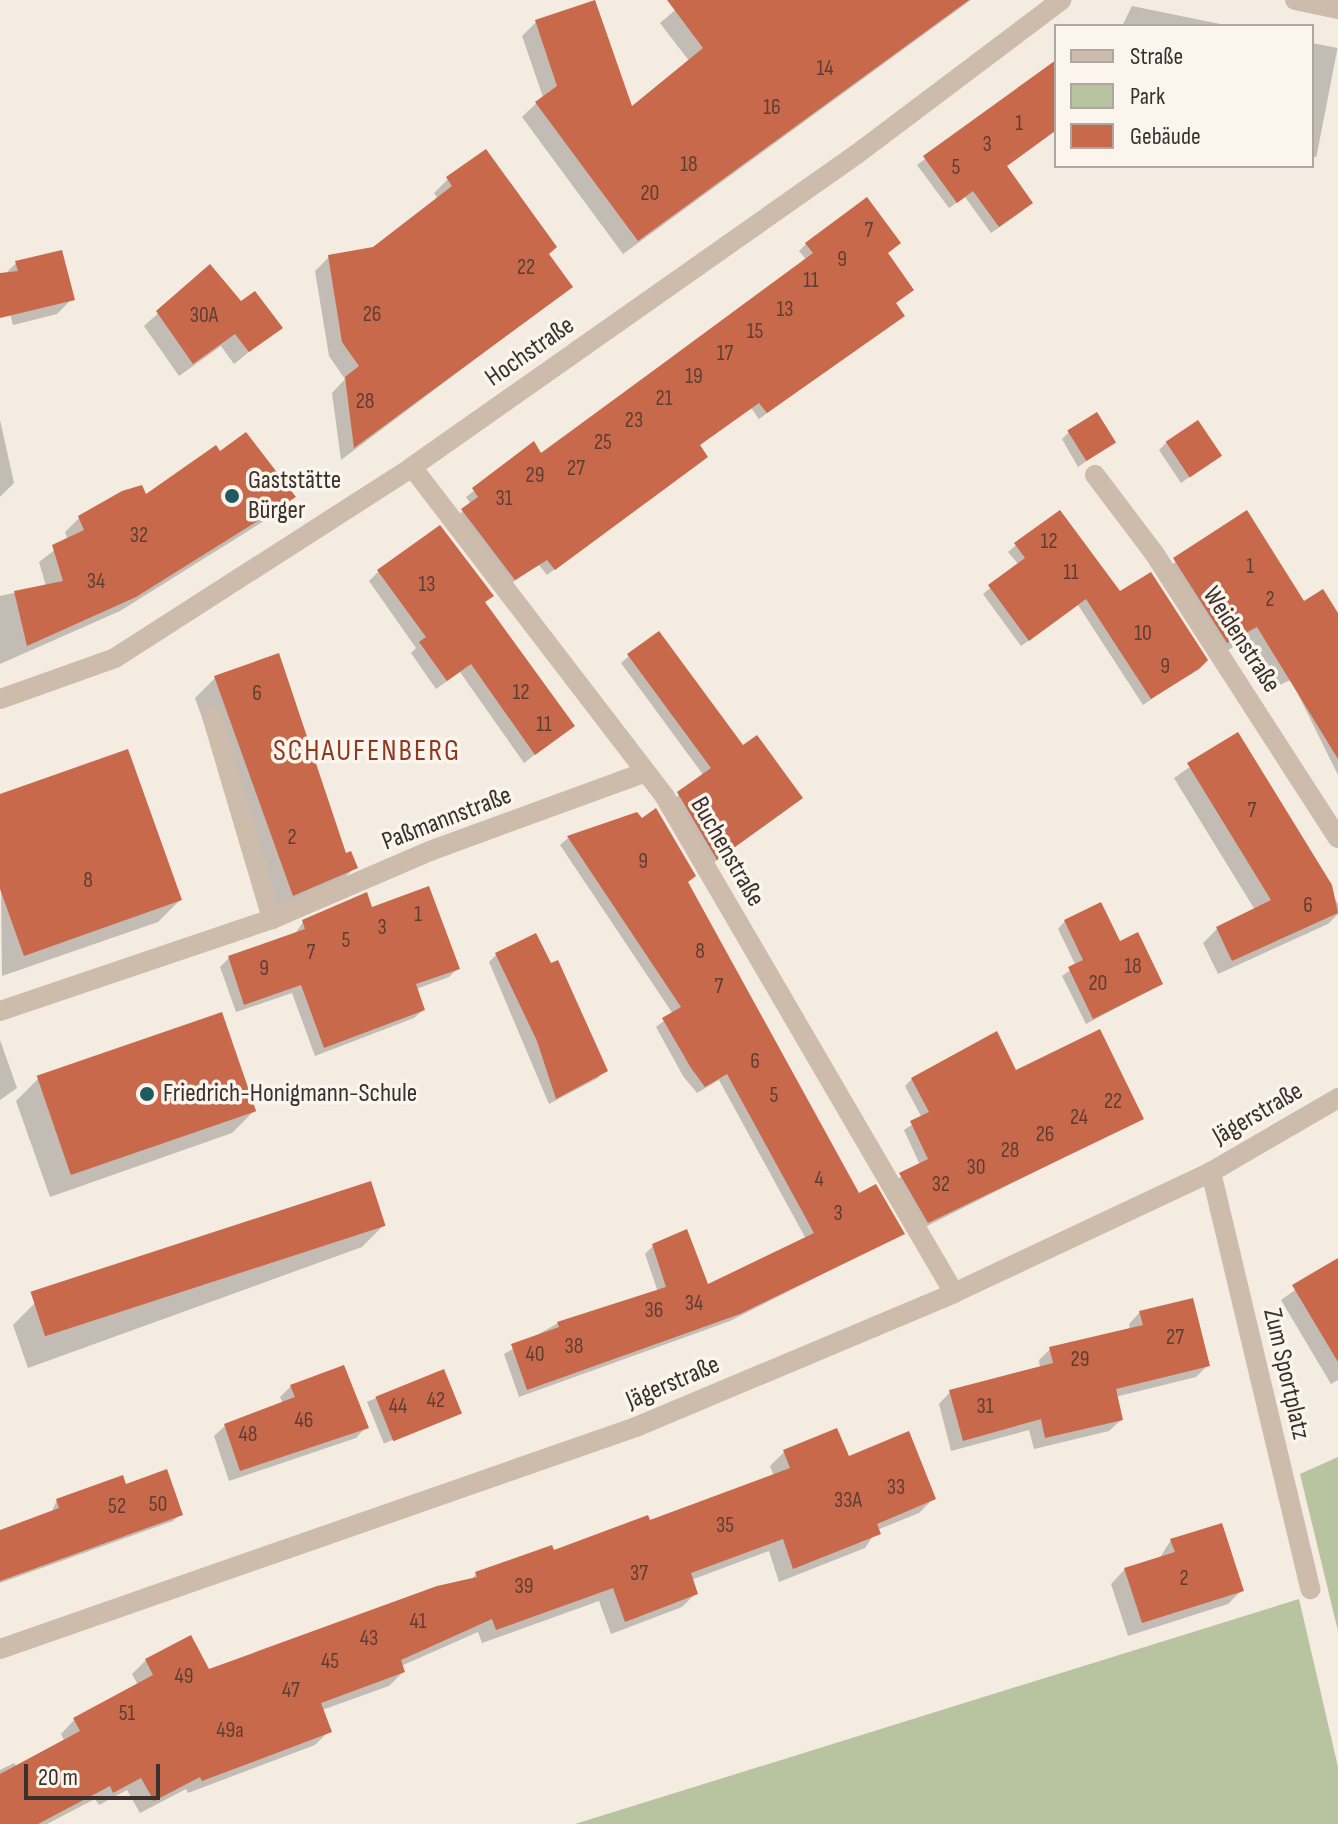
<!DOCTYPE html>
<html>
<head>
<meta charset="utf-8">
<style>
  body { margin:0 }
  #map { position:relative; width:1338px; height:1824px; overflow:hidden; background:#f4ebe1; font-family:"Sofia Sans Condensed",sans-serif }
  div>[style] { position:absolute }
  .green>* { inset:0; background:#b8c4a0 }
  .shadow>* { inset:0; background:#0003; transform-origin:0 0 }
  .building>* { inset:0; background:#c8694b; transform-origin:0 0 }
  .minor>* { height:20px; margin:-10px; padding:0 10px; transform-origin:10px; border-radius:10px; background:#cdbbac }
  .dots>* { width:22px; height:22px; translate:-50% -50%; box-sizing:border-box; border:4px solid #fbf5ee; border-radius:50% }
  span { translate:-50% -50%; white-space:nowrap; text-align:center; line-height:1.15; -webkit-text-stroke:7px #fbf5ee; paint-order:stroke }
  .number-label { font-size:22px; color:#5e3e33 }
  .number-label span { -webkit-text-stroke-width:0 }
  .street-label { font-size:26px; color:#3b302b }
  .poi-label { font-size:26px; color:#3b302b }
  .left { translate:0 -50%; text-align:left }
  .quarter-label { font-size:30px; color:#8c3b22; letter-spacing:2px }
  .legend { position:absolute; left:1054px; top:24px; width:260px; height:144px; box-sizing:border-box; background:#fbf5ee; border:2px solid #aea6a0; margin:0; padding:10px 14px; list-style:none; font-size:24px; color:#3b302b }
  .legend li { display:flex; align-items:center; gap:16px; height:40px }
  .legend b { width:40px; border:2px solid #aea6a0 }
  .scale { position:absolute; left:24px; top:1764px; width:136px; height:36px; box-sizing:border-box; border:4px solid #3b302b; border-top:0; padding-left:10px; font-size:24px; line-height:28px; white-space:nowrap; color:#3b302b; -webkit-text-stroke:6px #fbf5ee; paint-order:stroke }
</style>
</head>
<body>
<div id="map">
  <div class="green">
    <div style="clip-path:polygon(1338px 1457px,1338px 1631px,1300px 1474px)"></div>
    <div style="clip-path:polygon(1299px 1599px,1338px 1767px,1338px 1824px,575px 1824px)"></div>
  </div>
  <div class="shadow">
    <div style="clip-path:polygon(687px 0,971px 0,623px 254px,522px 117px,543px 97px,522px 36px,536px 22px,594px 3px,631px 109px,690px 62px,660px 23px)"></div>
    <div style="clip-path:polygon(1132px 6px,1230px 26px,1122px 26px)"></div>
    <div style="left:1312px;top:43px;width:26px;height:111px;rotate:11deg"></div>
    <div style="clip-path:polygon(1047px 69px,1056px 81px,1056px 131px,1005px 167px,1024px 210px,991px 233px,965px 197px,949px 208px,917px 165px)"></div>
    <div style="clip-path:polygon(448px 179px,547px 254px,571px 287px,341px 460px,332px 393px,345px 379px,329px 356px,315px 271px,329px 257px,374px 249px,438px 199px,434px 193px)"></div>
    <div style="clip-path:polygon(806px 244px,886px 254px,895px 322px,759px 419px,751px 408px,698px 446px,699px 463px,547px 575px,539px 565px,507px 586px,455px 518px,471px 504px,466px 497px,533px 444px,541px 456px,807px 261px,799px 251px)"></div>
    <div style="clip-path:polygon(16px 263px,72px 299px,57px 314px,13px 325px,1px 278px)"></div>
    <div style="clip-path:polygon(210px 267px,240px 304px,280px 327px,234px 364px,221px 346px,179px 376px,144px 326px)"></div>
    <div style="clip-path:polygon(0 420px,14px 483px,0 497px)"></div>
    <div style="clip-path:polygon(1069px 432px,1114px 442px,1078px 467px,1062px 439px)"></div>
    <div style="clip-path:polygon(1166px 443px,1220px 456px,1181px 483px,1159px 450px)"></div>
    <div style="clip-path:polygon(220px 454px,294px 497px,280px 511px,120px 611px,0 664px,0 596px,46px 586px,39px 562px,68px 540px,65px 532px,79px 518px,146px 497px)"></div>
    <div style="clip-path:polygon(1247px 513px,1338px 655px,1338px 775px,1291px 680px,1277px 686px,1247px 638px,1219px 656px,1164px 570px)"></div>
    <div style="clip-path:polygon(1016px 545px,1120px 593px,1198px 667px,1143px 705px,1078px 605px,1021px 646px,983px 594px,1019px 565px,1008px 552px)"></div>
    <div style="clip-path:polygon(379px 571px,484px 603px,572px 726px,524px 763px,460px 672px,436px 689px,411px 653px,416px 648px,369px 581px)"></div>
    <div style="clip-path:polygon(629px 656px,743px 748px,793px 805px,709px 866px,671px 801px,704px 776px,621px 663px)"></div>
    <div style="clip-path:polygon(215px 678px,355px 867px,335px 888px,273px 915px,195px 698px)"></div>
    <div style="clip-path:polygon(1237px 734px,1338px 904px,1338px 914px,1328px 924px,1218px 974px,1203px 943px,1217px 929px,1255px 910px,1174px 778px)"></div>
    <div style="clip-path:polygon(0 796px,180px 900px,158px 922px,2px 976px)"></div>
    <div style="clip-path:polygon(637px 814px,858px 1195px,902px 1234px,730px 1321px,519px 1397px,504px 1354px,558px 1323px,658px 1292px,645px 1254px,653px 1246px,707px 1287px,806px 1239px,719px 1080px,697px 1093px,683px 1076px,656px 1027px,673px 1014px,560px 845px,568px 838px)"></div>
    <div style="clip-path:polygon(366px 895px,371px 909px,458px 968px,449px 977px,416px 989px,423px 1010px,414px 1018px,315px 1056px,292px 993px,236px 1012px,220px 967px,229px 958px,295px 934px,303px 922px)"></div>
    <div style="clip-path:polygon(1065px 921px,1119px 944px,1161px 984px,1086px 1024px,1062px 976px,1076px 966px,1058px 929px)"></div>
    <div style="clip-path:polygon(496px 955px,550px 966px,605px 1070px,598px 1078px,549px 1104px,489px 962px)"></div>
    <div style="clip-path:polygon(0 1040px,17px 1088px,0 1100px)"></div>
    <div style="clip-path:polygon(1015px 1073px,1142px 1118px,921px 1229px,893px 1182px,920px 1165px,904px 1130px,922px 1118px,905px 1086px,912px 1079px)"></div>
    <div style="clip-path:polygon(38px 1079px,255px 1110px,232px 1133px,50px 1197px,16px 1101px)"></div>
    <div style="clip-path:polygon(384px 1225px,362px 1247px,28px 1368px,13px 1325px,35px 1303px)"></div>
    <div style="clip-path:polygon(1338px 1260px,1338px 1380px,1331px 1384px,1281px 1300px)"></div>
    <div style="clip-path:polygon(1140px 1312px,1208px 1365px,1196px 1377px,1115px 1397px,1121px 1420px,1109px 1431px,1034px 1449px,1029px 1430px,951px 1451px,939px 1404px,950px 1392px,1040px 1368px,1039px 1360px,1050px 1349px,1130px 1330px,1129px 1324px)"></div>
    <div style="left:443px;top:1371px;width:45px;height:82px;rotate:68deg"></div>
    <div style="clip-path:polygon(291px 1386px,366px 1427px,356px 1438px,229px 1481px,214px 1436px,226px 1425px,283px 1404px,280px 1397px)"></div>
    <div style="clip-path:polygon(784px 1452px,848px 1459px,933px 1499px,919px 1513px,877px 1530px,865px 1548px,779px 1582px,769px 1551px,691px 1580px,696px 1593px,682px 1607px,611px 1634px,599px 1601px,482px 1643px,478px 1632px,401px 1666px,403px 1672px,389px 1686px,322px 1710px,329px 1731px,315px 1745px,188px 1793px,186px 1789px,140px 1813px,127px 1790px,99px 1805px,95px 1799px,47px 1824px,0 1824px,0 1770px,14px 1763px,17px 1767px,65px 1742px,61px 1734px,74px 1720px,138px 1685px,132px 1674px,146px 1660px,208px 1672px,470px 1581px,476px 1574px,649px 1523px,774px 1476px,770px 1466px)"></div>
    <div style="clip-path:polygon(57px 1500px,180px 1514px,173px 1521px,0 1583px,0 1532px,51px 1513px)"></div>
    <div style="clip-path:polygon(1171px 1540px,1242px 1590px,1228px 1604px,1128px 1636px,1111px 1584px,1125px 1569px,1159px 1559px)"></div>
  </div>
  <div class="building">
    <div style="clip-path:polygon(595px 0,632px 106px,703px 48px,667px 0,969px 0,638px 241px,535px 102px,557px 86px,535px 20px)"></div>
    <div style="clip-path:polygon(1056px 60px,1056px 130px,1007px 166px,1033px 203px,999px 227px,973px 191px,957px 203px,923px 156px)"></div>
    <div style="clip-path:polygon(486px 149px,557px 247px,549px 254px,573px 287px,354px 448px,345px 377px,359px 366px,342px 342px,328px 255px,373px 247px,452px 186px,446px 177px)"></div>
    <div style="clip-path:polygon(867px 197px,901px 243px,888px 253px,914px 290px,896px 303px,905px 316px,767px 413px,759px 403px,700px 445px,708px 457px,555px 570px,547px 560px,515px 580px,461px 509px,478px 497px,472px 488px,534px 441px,541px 453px,661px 365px,813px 253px,805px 243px)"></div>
    <div style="clip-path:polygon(62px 250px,75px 300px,0 318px,0 273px,18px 271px,15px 261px)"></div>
    <div style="clip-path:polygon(210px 264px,241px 301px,255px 291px,283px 328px,249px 352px,235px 334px,193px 364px,156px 311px)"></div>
    <div style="left:1097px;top:412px;width:36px;height:35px;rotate:58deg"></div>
    <div style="left:1198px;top:420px;width:43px;height:39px;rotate:56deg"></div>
    <div style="clip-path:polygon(246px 432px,296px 497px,136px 597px,27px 646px,14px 591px,63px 581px,52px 545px,84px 530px,78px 516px,122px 491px,142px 485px,146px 494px,216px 445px,220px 451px)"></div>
    <div style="clip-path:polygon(1060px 510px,1120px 591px,1151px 572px,1208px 660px,1199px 669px,1151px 699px,1086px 599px,1029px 641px,988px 585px,1025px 558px,1014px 543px)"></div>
    <div style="clip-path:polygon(1247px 510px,1304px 601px,1323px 589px,1338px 613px,1338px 759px,1257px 627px,1227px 643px,1173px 558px)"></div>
    <div style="clip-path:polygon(440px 525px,494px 596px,485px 602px,575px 726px,535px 755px,471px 664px,447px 681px,419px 642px,426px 637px,377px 570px)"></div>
    <div style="clip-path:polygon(659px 631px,743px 745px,757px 735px,803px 798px,717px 860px,677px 792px,711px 768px,627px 654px)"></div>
    <div style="clip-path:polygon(279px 653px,346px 853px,351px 851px,358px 868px,293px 896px,214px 676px)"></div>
    <div style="clip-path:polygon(1238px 732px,1332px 885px,1338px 913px,1232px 961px,1216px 927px,1271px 900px,1187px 763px)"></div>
    <div style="clip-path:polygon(128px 749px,182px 900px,24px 956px,0 889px,0 794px)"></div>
    <div style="clip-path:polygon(656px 808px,696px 876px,688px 882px,859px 1193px,876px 1184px,905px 1234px,740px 1314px,527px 1390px,511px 1344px,559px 1327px,557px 1322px,666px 1287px,652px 1244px,687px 1229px,708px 1284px,814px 1233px,727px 1074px,705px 1087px,691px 1068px,662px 1018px,681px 1007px,567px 836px,637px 812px,642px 818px)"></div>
    <div style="clip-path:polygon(429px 886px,460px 969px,416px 984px,425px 1010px,324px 1048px,301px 985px,244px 1005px,228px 956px,305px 929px,302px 920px,367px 892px,372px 907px)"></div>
    <div style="clip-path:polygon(1101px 902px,1120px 941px,1138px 932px,1163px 984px,1093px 1019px,1068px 967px,1083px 960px,1064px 920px)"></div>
    <div style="clip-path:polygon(536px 933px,551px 963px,558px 960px,608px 1071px,556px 1099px,537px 1041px,495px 953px)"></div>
    <div style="left:222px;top:1012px;width:105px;height:196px;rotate:71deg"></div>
    <div style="clip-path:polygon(1100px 1029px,1144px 1119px,928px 1223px,899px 1173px,928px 1159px,910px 1121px,929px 1112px,911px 1078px,997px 1031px,1016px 1070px)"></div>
    <div style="left:371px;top:1181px;width:47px;height:358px;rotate:72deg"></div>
    <div style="clip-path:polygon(1338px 1258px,1338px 1362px,1292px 1285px)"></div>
    <div style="clip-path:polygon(1193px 1298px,1210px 1366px,1116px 1389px,1123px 1420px,1045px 1438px,1041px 1419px,963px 1441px,949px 1390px,1053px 1363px,1049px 1347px,1143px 1325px,1139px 1311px)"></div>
    <div style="clip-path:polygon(344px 1365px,369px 1428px,240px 1471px,224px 1424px,295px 1397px,290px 1385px)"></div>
    <div style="left:444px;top:1369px;width:48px;height:74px;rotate:68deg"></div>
    <div style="clip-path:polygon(837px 1428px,849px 1456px,909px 1431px,936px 1499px,877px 1524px,881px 1534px,793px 1569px,783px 1539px,691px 1573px,698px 1594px,625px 1622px,613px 1588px,496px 1630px,492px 1619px,401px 1660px,405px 1672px,321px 1703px,332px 1732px,202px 1781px,200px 1777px,154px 1801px,141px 1778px,113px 1793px,110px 1786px,38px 1824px,0 1824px,0 1774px,80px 1731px,73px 1718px,153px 1675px,145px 1659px,191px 1635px,209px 1669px,437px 1586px,477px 1577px,475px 1572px,552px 1545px,554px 1550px,648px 1515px,650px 1520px,790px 1468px,783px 1450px)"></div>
    <div style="clip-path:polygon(167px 1469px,183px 1515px,0 1581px,0 1530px,59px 1508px,56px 1499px,123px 1475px,126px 1484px)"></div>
    <div style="clip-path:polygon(1222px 1523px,1244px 1591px,1142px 1623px,1124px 1568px,1175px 1552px,1170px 1539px)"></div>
  </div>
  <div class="minor">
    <div style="left:1295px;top:0;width:44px;rotate:11.8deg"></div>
    <div style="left:412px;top:467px;width:416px;rotate:52.5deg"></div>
    <div style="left:665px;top:797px;width:574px;rotate:59.77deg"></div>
    <div style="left:1095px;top:475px;width:98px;rotate:52.9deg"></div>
    <div style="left:1154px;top:553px;width:339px;rotate:57.2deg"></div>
    <div style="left:0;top:699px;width:122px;rotate:-19.6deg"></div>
    <div style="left:115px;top:658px;width:353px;rotate:-32.7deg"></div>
    <div style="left:412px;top:467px;width:544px;rotate:-35.12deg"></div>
    <div style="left:857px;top:154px;width:256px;rotate:-37deg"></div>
    <div style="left:212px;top:716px;width:212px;rotate:73.5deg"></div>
    <div style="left:0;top:1011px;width:287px;rotate:-18.7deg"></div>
    <div style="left:272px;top:919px;width:172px;rotate:-23.3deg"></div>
    <div style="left:430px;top:851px;width:227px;rotate:-20.1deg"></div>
    <div style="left:1211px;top:1172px;width:429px;rotate:76.6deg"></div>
    <div style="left:0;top:1649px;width:674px;rotate:-19.24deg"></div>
    <div style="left:636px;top:1427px;width:345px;rotate:-22.8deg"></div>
    <div style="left:954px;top:1293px;width:284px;rotate:-25.2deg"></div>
    <div style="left:1211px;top:1172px;width:147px;rotate:-30.2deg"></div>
  </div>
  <div class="dots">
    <div style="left:232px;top:496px;background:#1f5a5e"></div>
    <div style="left:147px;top:1094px;background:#1f5a5e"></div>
  </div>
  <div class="number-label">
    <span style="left:825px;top:69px">14</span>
    <span style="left:772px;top:108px">16</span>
    <span style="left:1019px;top:124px">1</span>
    <span style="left:987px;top:145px">3</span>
    <span style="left:689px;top:165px">18</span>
    <span style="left:956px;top:168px">5</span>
    <span style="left:650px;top:194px">20</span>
    <span style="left:869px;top:231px">7</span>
    <span style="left:842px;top:260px">9</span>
    <span style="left:526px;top:268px">22</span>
    <span style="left:811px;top:281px">11</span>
    <span style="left:785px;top:310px">13</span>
    <span style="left:372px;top:315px">26</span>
    <span style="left:204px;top:316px">30A</span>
    <span style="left:755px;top:332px">15</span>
    <span style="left:725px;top:354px">17</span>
    <span style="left:694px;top:377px">19</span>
    <span style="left:664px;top:399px">21</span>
    <span style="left:365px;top:402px">28</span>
    <span style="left:634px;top:421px">23</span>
    <span style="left:603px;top:443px">25</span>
    <span style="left:576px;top:469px">27</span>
    <span style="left:535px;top:476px">29</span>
    <span style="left:504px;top:499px">31</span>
    <span style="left:139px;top:536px">32</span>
    <span style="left:1049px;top:542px">12</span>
    <span style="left:1250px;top:567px">1</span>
    <span style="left:1071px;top:573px">11</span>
    <span style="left:96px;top:582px">34</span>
    <span style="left:427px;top:585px">13</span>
    <span style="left:1270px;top:600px">2</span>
    <span style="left:1143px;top:634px">10</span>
    <span style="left:1165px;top:667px">9</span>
    <span style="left:521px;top:693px">12</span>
    <span style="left:257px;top:694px">6</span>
    <span style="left:544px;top:725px">11</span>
    <span style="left:1252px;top:811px">7</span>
    <span style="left:292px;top:838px">2</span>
    <span style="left:643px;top:862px">9</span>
    <span style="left:88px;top:881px">8</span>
    <span style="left:1308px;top:906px">6</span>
    <span style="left:418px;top:915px">1</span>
    <span style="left:382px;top:928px">3</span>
    <span style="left:346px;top:941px">5</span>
    <span style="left:700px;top:952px">8</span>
    <span style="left:311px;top:953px">7</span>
    <span style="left:1133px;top:967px">18</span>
    <span style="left:264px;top:969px">9</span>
    <span style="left:1098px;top:984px">20</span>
    <span style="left:719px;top:987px">7</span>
    <span style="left:755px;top:1062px">6</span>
    <span style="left:774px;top:1096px">5</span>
    <span style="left:1113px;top:1102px">22</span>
    <span style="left:1079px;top:1118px">24</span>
    <span style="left:1045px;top:1135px">26</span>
    <span style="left:1010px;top:1151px">28</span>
    <span style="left:976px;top:1168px">30</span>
    <span style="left:819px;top:1180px">4</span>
    <span style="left:941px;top:1185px">32</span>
    <span style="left:838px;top:1214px">3</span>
    <span style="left:694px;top:1304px">34</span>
    <span style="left:654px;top:1311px">36</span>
    <span style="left:1175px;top:1338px">27</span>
    <span style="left:574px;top:1347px">38</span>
    <span style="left:535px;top:1355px">40</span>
    <span style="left:1080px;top:1360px">29</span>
    <span style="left:436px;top:1401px">42</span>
    <span style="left:398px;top:1407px">44</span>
    <span style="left:985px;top:1407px">31</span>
    <span style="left:304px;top:1421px">46</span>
    <span style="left:248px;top:1435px">48</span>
    <span style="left:896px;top:1488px">33</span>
    <span style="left:848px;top:1501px">33A</span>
    <span style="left:158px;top:1505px">50</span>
    <span style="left:117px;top:1507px">52</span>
    <span style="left:725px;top:1526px">35</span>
    <span style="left:639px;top:1574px">37</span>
    <span style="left:1184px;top:1579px">2</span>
    <span style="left:524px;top:1587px">39</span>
    <span style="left:418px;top:1622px">41</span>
    <span style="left:369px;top:1639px">43</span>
    <span style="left:330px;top:1662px">45</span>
    <span style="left:184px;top:1677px">49</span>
    <span style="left:291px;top:1691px">47</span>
    <span style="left:127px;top:1714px">51</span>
    <span style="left:230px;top:1731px">49a</span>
  </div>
  <div class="street-label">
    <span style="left:530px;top:352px;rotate:-35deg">Hochstraße</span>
    <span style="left:1241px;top:640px;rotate:57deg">Weidenstraße</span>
    <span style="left:447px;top:819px;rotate:-21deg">Paßmannstraße</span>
    <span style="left:727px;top:852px;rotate:60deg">Buchenstraße</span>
    <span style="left:1258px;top:1114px;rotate:-30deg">Jägerstraße</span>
    <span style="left:1286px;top:1374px;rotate:77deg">Zum Sportplatz</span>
    <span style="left:673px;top:1383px;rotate:-23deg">Jägerstraße</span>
  </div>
  <div class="poi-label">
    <span class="left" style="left:248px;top:496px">Gaststätte<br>Bürger</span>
    <span class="left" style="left:163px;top:1094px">Friedrich-Honigmann-Schule</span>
  </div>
  <div class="quarter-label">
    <span style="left:367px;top:751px">SCHAUFENBERG</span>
  </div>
  <ul class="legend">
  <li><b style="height:10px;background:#cdbbac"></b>Straße</li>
  <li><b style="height:22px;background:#b8c4a0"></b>Park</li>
  <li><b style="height:22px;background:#c8694b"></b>Gebäude</li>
  </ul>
  <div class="scale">20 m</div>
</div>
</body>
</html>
